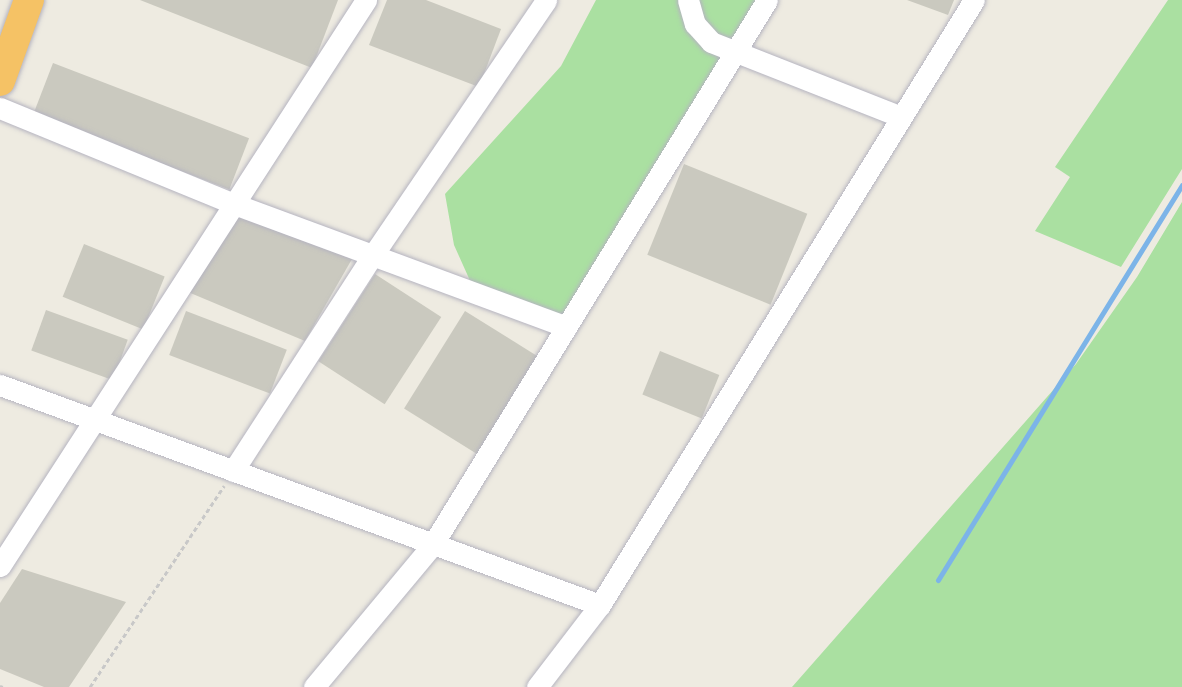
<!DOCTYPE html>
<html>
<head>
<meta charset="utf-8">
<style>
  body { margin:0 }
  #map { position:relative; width:1182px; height:687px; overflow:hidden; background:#eeebe1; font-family:"Archivo Narrow",sans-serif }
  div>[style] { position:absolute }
  .green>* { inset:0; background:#aae0a1 }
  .stream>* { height:5px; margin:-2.5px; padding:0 2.5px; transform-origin:2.5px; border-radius:2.5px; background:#7cb4e8 }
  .building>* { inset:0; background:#cac9bf; transform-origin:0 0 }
  .path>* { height:3px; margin-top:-1.5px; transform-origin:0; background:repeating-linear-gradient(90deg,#c8c8c8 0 4.5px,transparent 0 7.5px) }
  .roads { filter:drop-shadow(0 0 2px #b5b4c0) drop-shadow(0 0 2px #b5b4c0) }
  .minor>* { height:21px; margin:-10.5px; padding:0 10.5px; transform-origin:10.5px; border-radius:10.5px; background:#fff }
  .highway>* { height:30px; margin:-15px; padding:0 15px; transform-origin:15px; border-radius:15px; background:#f5c265 }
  span { translate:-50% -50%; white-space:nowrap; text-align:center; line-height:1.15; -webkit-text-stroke:4.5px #fff; paint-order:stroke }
</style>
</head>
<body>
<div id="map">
  <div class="green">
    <div style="clip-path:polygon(596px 0,762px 0,560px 320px,476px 294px,454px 245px,445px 194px,561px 66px)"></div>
    <div style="clip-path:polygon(1168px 0,1182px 0,1182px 169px,1121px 267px,1035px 231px,1070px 177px,1055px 167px)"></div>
    <div style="clip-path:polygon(1182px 202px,1182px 687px,792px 687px,1076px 364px,1137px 277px)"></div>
  </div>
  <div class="stream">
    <div style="left:938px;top:580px;width:464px;rotate:-58.3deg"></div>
  </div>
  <div class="building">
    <div style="clip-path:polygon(140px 0,338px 0,312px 68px)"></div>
    <div style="clip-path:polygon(387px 0,426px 0,501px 29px,479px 87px,369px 45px)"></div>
    <div style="clip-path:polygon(907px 0,954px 0,948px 15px)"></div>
    <div style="left:53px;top:63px;width:210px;height:55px;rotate:21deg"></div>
    <div style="left:684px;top:164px;width:133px;height:98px;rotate:22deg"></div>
    <div style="clip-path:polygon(237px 216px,352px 259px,305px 341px,188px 292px)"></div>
    <div style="left:84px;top:244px;width:87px;height:57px;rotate:22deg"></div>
    <div style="left:375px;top:274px;width:79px;height:104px;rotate:33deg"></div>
    <div style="left:46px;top:310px;width:87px;height:43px;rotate:20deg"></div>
    <div style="left:186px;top:311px;width:108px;height:47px;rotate:21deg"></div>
    <div style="left:465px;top:311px;width:86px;height:115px;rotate:32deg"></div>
    <div style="left:660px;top:351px;width:64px;height:47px;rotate:22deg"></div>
    <div style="clip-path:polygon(22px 569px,126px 602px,69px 687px,44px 687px,0 669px,0 603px)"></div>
  </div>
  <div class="path">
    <div style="left:0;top:686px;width:3px;rotate:18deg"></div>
    <div style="left:90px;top:687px;width:242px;rotate:-56.3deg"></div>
  </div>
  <div class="roads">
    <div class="minor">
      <div style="left:688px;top:0;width:25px;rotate:74deg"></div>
      <div style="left:695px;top:24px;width:24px;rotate:48deg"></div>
      <div style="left:711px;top:42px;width:204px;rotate:21.5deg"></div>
      <div style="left:0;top:108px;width:256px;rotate:22.3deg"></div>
      <div style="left:237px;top:205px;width:351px;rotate:20.3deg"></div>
      <div style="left:0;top:385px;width:639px;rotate:20.14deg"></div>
      <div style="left:233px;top:471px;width:257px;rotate:-57.1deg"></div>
      <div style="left:373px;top:255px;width:308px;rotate:-55.8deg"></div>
      <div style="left:0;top:566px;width:674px;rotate:-57.11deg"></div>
      <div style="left:314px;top:687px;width:186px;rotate:-50.2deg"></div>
      <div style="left:433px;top:544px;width:638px;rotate:-58.45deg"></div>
      <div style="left:537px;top:687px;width:103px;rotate:-52.5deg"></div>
      <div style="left:600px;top:605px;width:711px;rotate:-58.28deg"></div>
    </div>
    <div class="highway">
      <div style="left:0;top:81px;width:86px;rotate:-70.3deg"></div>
    </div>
  </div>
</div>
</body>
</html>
